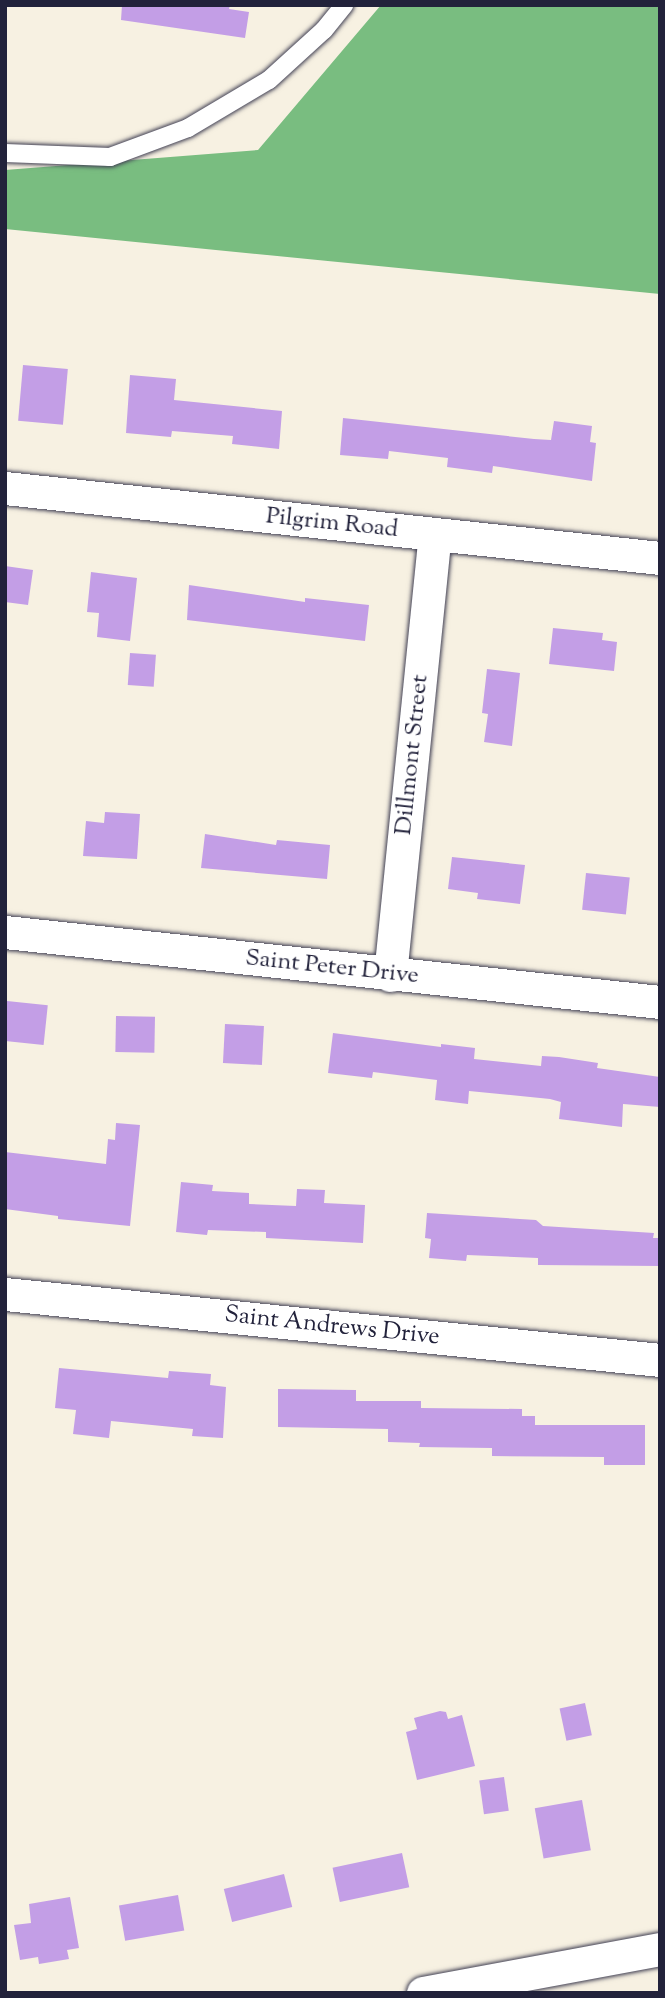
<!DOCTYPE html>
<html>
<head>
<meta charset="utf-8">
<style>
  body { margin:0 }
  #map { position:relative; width:665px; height:1998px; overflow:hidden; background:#f7f1e2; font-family:"Sorts Mill Goudy",serif }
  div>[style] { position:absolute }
  .forest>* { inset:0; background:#79bd80 }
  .building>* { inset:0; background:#c39ee6; transform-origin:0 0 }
  .roads { filter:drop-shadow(0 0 2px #424154) drop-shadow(0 0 2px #424154) }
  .service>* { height:18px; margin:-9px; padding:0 9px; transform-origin:9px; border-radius:9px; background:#fff }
  .minor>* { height:33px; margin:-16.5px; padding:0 16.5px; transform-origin:16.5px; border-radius:16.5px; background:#fff }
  span { translate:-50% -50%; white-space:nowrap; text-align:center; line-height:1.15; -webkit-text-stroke:6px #fff; paint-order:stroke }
  .street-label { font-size:24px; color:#22223b }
  .frame { position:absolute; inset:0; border:7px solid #22223b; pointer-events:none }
</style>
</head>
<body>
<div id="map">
  <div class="forest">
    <div style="clip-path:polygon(381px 5px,660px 5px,660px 294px,5px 229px,5px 170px,258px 150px)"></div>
  </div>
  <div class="building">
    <div style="clip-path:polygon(122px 5px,230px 5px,229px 9px,249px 12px,245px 38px,121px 20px)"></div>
    <div style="left:23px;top:365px;width:45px;height:56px;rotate:5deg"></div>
    <div style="clip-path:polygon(130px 375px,176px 379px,174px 400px,282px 411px,279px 449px,232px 444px,233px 436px,172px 431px,171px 437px,126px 433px)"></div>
    <div style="clip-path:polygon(343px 418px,534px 439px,551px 440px,554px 421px,592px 426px,590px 442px,596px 443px,592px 481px,493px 466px,492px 473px,447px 467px,448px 458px,389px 451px,388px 459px,340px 455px)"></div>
    <div style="clip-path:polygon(5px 566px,33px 570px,28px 605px,5px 602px)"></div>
    <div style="clip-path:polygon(91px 572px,137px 578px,130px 641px,97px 637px,99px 613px,87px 612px)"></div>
    <div style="clip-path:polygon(189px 585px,305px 602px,305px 598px,369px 605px,365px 641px,187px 620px)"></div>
    <div style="clip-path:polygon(553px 628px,603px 633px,602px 640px,617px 642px,614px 671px,549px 664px)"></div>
    <div style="left:130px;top:653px;width:26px;height:32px;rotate:4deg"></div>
    <div style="clip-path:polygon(487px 669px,520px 673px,512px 746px,484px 742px,488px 714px,482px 713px)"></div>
    <div style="clip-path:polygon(105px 812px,140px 814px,137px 859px,83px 856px,86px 821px,104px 823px)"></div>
    <div style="clip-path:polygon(205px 834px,276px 845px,277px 840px,330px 845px,327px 879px,201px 868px)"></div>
    <div style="clip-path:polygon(452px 857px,525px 865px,520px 904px,477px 899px,478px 893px,448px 889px)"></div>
    <div style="left:586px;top:873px;width:44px;height:37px;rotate:6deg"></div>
    <div style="left:7px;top:1001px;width:41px;height:40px;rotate:6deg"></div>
    <div style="left:116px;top:1016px;width:39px;height:36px;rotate:1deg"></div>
    <div style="left:225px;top:1024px;width:39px;height:39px;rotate:3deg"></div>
    <div style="clip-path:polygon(333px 1033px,441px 1047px,441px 1044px,475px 1048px,474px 1059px,541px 1066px,542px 1056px,559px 1057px,598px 1063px,597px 1068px,660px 1077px,660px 1107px,623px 1104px,622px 1127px,559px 1119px,561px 1102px,550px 1099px,469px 1091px,468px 1104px,435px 1100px,437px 1080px,373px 1072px,372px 1078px,328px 1073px)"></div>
    <div style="clip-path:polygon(116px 1123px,140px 1125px,130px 1226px,58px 1219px,58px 1216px,5px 1209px,5px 1152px,106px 1164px,108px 1139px,115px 1140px)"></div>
    <div style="clip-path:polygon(181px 1182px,213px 1185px,212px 1191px,249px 1193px,249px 1204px,296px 1206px,297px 1189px,325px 1190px,324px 1203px,365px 1205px,363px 1243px,266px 1238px,266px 1232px,208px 1230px,207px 1235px,176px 1232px)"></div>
    <div style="clip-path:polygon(427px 1213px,536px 1220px,543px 1226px,654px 1233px,653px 1238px,660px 1238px,660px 1266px,538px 1265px,538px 1258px,467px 1255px,466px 1261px,429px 1258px,431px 1239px,425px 1238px)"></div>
    <div style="clip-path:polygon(59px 1368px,168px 1378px,169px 1371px,211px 1374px,210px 1385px,226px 1387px,223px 1438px,192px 1436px,193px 1429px,111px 1421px,109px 1438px,73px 1434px,76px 1410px,55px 1408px)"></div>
    <div style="clip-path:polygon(278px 1389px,356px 1390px,356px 1401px,421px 1401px,421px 1408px,522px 1409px,522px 1416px,535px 1416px,535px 1425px,645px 1425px,645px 1465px,604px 1465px,604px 1457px,492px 1456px,492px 1448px,419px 1447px,420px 1443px,388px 1442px,388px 1429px,278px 1427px)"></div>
    <div style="left:585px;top:1703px;width:33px;height:26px;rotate:78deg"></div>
    <div style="clip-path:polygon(440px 1711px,446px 1712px,448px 1719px,462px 1715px,475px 1766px,417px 1780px,406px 1732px,417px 1729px,414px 1718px)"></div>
    <div style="left:504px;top:1777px;width:34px;height:25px;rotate:82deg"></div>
    <div style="left:582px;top:1800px;width:51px;height:48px;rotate:80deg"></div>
    <div style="left:402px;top:1853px;width:35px;height:71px;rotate:78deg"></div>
    <div style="left:284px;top:1874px;width:34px;height:62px;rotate:76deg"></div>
    <div style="left:178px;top:1895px;width:36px;height:60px;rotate:80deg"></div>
    <div style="clip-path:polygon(70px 1897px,79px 1948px,67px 1950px,69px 1959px,39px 1964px,38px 1957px,20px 1960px,14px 1925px,31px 1923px,29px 1904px)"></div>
  </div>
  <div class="roads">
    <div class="service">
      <div style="left:5px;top:153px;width:105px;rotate:2.2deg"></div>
      <div style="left:110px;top:157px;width:83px;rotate:-20.4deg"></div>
      <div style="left:188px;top:128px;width:94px;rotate:-30.7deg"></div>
      <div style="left:269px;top:80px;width:74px;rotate:-42.3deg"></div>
      <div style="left:324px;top:30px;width:32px;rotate:-51deg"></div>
    </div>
    <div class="minor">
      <div style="left:5px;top:488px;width:659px;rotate:6.1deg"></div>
      <div style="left:5px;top:932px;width:659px;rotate:6.1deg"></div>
      <div style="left:390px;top:975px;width:442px;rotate:-84.2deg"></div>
      <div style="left:5px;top:1294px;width:658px;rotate:5.75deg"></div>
      <div style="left:423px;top:1993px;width:241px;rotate:-10.5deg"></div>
    </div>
  </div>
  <div class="street-label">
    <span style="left:332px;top:524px;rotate:6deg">Pilgrim Road</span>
    <span style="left:413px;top:755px;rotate:-84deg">Dillmont Street</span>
    <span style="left:332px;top:968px;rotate:6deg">Saint Peter Drive</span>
    <span style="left:332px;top:1327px;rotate:6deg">Saint Andrews Drive</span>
  </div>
  <div class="frame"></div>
</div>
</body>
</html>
